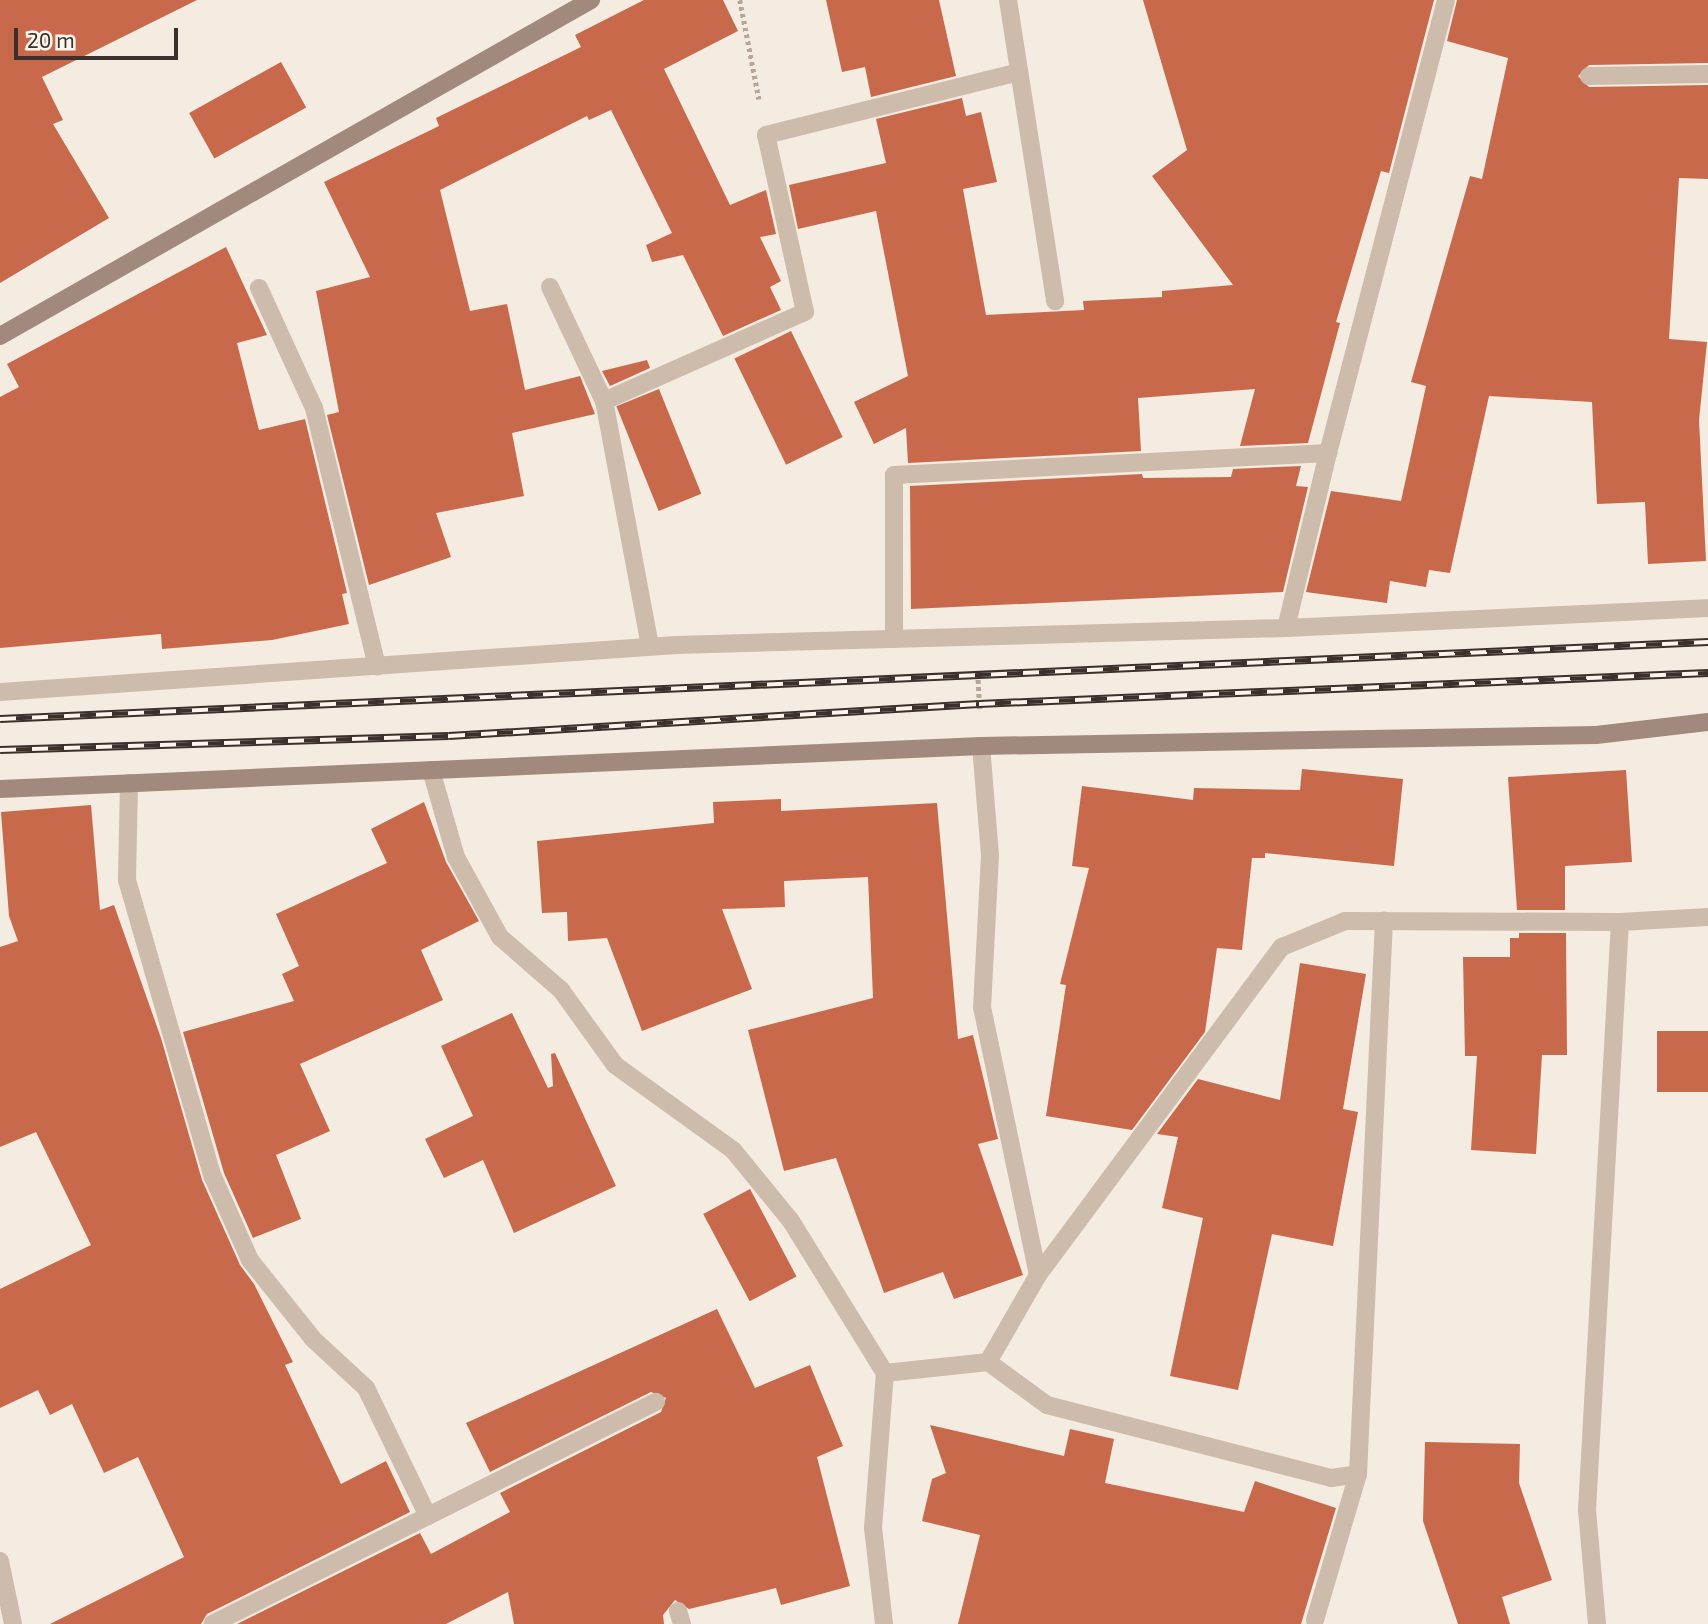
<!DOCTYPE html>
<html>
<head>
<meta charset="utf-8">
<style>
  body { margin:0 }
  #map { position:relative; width:1708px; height:1624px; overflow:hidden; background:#f4ebe1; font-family:"Exo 2",sans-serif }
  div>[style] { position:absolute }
  .building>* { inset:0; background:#c8694b; transform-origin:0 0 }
  .path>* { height:4.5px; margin-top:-2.25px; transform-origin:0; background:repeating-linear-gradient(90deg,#b9a596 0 3.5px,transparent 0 7px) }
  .lane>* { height:18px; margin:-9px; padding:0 9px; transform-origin:9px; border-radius:9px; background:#cdbbac }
  .street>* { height:18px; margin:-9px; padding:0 9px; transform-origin:9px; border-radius:9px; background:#cdbbac }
  .secondary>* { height:18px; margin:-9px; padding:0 9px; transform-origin:9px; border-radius:9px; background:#a18a7d }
  .rail>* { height:8px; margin-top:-4px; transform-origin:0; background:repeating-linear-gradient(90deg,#fbf5ee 0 16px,#3b302b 0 32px); box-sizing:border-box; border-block:2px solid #3b302b }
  span { translate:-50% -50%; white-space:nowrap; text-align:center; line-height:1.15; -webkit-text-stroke:6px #fbf5ee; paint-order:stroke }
  .scale { position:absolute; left:14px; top:28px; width:164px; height:32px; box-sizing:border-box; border:4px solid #3b302b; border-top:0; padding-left:9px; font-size:21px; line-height:24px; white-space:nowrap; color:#3b302b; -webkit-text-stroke:5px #fbf5ee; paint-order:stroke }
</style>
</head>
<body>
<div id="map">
  <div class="building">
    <div style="clip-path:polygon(0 0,197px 0,42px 77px,63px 120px,53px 124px,109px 218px,0 283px)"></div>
    <div style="clip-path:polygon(644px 0,723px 0,738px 31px,664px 69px,730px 205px,766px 190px,776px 234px,760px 237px,781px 281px,770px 287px,781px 310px,723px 336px,683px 255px,652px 262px,646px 245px,672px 233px,611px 110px,589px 120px,587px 116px,440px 190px,470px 311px,507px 304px,525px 390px,580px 376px,595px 414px,512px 433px,524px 496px,436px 513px,451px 557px,369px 585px,327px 415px,339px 412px,316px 291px,370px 277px,324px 182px,439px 126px,436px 118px,581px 47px,575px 35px)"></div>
    <div style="clip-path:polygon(826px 0,939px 0,956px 76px,871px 97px,865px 67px,842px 72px)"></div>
    <div style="clip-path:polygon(1143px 0,1434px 0,1389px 173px,1381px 171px,1336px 322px,1340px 323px,1308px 443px,1240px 446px,1255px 389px,1138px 398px,1141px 451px,908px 463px,906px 428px,874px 444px,854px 402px,908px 376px,876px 211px,798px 229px,789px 185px,886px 163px,876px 119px,962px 98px,966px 116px,981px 112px,997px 182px,963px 189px,986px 315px,1084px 310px,1083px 301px,1162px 297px,1162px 291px,1233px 285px,1152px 176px,1187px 150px)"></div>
    <div style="clip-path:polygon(1457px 0,1708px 0,1708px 63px,1589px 65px,1578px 76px,1589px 87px,1708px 85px,1708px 179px,1679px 178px,1669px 339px,1707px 342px,1699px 420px,1706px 561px,1648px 564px,1645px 502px,1597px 504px,1592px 402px,1489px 396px,1450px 573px,1429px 570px,1426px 587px,1390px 581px,1387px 603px,1306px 592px,1331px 491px,1401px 501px,1426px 386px,1411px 382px,1470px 176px,1482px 179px,1508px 58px,1447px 41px)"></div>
    <div style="left:281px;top:62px;width:52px;height:105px;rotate:61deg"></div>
    <div style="clip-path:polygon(226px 247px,267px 335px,237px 343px,259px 430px,305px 419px,347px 593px,342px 594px,349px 624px,272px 640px,162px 649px,161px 634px,0 648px,0 397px,19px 387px,7px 364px)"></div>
    <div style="left:791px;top:331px;width:118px;height:63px;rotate:64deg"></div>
    <div style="clip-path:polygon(647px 360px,650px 368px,610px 386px,602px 371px)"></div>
    <div style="left:659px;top:389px;width:113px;height:46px;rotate:68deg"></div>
    <div style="clip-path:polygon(1301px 466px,1296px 486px,1308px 487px,1283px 592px,911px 609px,910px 486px,1142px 474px,1143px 478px,1231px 477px,1233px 469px)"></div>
    <div style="clip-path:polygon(1302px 769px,1403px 779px,1394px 866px,1265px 853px,1265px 858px,1252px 858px,1242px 950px,1217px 948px,1205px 1032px,1132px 1130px,1046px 1116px,1066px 985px,1060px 984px,1089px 868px,1072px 866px,1082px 786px,1193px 800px,1194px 788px,1300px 790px)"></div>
    <div style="clip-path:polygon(1626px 770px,1632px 862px,1565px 866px,1565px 910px,1517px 910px,1508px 777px)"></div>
    <div style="clip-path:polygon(781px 799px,781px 811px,937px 803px,958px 1039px,973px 1035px,998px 1139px,978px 1144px,1023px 1275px,954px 1299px,943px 1272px,884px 1293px,836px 1158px,784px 1171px,748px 1030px,873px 998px,868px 877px,784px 881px,785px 907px,722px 909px,752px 989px,642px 1031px,607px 938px,568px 941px,567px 912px,542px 913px,537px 841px,714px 823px,713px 802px)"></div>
    <div style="clip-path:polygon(424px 802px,446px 862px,479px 921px,421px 950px,443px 1000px,300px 1064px,330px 1131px,276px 1155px,301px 1219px,253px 1238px,224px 1173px,183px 1032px,294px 1001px,282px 974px,299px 966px,276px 914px,387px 863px,371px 829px)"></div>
    <div style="clip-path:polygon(91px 805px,100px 910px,114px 905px,161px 1038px,202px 1180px,240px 1265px,254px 1284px,293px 1362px,285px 1365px,341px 1484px,386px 1461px,410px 1512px,207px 1614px,201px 1624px,50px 1624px,184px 1557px,138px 1457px,104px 1473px,72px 1404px,50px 1415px,38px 1390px,0 1408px,0 1289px,91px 1245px,36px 1132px,0 1147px,0 947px,18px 941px,9px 916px,1px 812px)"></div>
    <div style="clip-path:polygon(1519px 933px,1566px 933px,1567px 1055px,1542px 1055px,1536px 1154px,1471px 1150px,1477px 1056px,1465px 1056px,1463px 957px,1510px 957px,1510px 938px,1519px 938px)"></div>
    <div style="clip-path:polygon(1300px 963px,1366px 974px,1343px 1109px,1358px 1112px,1333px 1246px,1272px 1234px,1238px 1390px,1170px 1376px,1203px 1218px,1162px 1208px,1178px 1137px,1157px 1134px,1198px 1079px,1280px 1100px)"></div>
    <div style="clip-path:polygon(512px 1013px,548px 1088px,553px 1086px,551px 1054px,555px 1053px,616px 1186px,514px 1233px,483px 1160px,444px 1178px,425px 1139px,473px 1116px,441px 1046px)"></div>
    <div style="left:1657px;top:1031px;width:51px;height:61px"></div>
    <div style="left:750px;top:1189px;width:99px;height:53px;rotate:62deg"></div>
    <div style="clip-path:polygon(717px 1309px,755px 1388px,810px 1365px,843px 1446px,817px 1457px,850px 1586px,781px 1605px,776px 1588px,689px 1609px,675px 1600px,663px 1615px,664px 1624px,514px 1624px,508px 1592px,446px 1624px,237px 1624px,420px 1533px,431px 1554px,510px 1512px,500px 1493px,661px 1412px,666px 1398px,651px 1392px,490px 1472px,466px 1423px)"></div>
    <div style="clip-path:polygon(930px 1425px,1064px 1456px,1070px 1429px,1114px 1439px,1105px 1483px,1244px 1512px,1255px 1481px,1336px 1508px,1301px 1624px,958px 1624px,980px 1535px,922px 1521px,932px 1479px,946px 1473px)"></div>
    <div style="clip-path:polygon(1425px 1442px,1520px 1444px,1519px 1483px,1552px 1580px,1502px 1597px,1510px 1624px,1458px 1624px,1423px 1521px)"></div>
  </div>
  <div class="path">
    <div style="left:740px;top:0;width:101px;rotate:79.1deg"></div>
    <div style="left:978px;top:673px;width:36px;rotate:87deg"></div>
  </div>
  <div class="lane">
    <div style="left:259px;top:288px;width:132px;rotate:65.4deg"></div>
    <div style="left:314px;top:408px;width:266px;rotate:76.3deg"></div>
    <div style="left:894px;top:639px;width:164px;rotate:-90deg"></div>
    <div style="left:428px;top:1516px;width:255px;rotate:-26.6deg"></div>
    <div style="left:678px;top:1611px;width:14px;rotate:73deg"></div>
    <div style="left:1315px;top:1620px;width:152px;rotate:-73.6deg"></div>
  </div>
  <div class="street">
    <div style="left:1008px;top:0;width:305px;rotate:81.1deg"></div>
    <div style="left:1589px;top:76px;width:119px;rotate:-1deg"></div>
    <div style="left:550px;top:287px;width:126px;rotate:64.7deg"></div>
    <div style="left:894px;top:475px;width:435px;rotate:-2.9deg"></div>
    <div style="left:1328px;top:453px;width:468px;rotate:-75.4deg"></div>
    <div style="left:1286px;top:628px;width:180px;rotate:-76.5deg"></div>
    <div style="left:650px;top:646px;width:249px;rotate:-100.6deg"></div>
    <div style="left:604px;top:401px;width:220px;rotate:-23.9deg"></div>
    <div style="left:805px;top:312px;width:181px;rotate:-102.4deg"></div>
    <div style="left:766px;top:135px;width:261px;rotate:-14deg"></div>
    <div style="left:0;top:692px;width:678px;rotate:-3.98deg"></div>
    <div style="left:676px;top:645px;width:610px;rotate:-1.6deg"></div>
    <div style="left:1286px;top:628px;width:422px;rotate:-2.7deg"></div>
    <div style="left:431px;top:770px;width:91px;rotate:74deg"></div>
    <div style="left:456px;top:857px;width:91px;rotate:61.2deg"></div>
    <div style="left:500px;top:937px;width:81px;rotate:41deg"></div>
    <div style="left:561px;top:990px;width:92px;rotate:54.2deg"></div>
    <div style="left:615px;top:1065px;width:145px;rotate:35.8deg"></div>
    <div style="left:733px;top:1150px;width:92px;rotate:50.8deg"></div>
    <div style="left:791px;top:1221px;width:179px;rotate:58.3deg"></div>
    <div style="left:129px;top:783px;width:97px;rotate:91.2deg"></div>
    <div style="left:127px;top:880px;width:309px;rotate:73.9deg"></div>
    <div style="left:213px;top:1177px;width:91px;rotate:66deg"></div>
    <div style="left:250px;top:1260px;width:101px;rotate:51.4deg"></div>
    <div style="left:313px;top:1339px;width:72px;rotate:42.8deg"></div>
    <div style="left:366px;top:1388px;width:142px;rotate:64.2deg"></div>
    <div style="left:428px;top:1516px;width:241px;rotate:153.4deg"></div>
    <div style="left:1038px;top:1275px;width:409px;rotate:-53.4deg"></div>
    <div style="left:1282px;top:947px;width:68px;rotate:-22.4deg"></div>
    <div style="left:1345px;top:921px;width:275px;rotate:0.2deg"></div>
    <div style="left:1620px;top:922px;width:88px;rotate:-3.3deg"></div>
    <div style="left:988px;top:1362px;width:73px;rotate:36.1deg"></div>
    <div style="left:1047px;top:1405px;width:293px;rotate:14.4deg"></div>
    <div style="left:1331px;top:1478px;width:27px;rotate:-8deg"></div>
    <div style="left:1358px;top:1474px;width:554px;rotate:-87.31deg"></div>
    <div style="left:0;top:1561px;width:64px;rotate:78.3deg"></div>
    <div style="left:884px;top:1624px;width:97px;rotate:-96.5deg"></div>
    <div style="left:873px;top:1528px;width:155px;rotate:-85.6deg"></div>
    <div style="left:885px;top:1373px;width:104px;rotate:-6.1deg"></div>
    <div style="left:988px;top:1362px;width:100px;rotate:-60.1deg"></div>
    <div style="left:1038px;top:1275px;width:273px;rotate:-101.8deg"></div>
    <div style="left:982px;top:1008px;width:153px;rotate:-87deg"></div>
    <div style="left:990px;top:855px;width:109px;rotate:-94.7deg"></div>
    <div style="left:1597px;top:1624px;width:114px;rotate:-95deg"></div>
    <div style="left:1587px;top:1510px;width:589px;rotate:-86.79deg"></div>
  </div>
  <div class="secondary">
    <div style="left:0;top:336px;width:680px;rotate:-29.62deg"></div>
    <div style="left:0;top:789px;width:982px;rotate:-2.51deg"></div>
    <div style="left:981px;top:746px;width:615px;rotate:-1.02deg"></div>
    <div style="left:1596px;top:735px;width:113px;rotate:-6.6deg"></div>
  </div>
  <div class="rail">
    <div style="left:0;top:719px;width:1710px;rotate:-2.58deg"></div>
    <div style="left:0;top:750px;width:449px;rotate:-1.8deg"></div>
    <div style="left:449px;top:736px;width:531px;rotate:-3.46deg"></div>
    <div style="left:979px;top:704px;width:730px;rotate:-2.43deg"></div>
  </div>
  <div class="scale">20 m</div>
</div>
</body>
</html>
